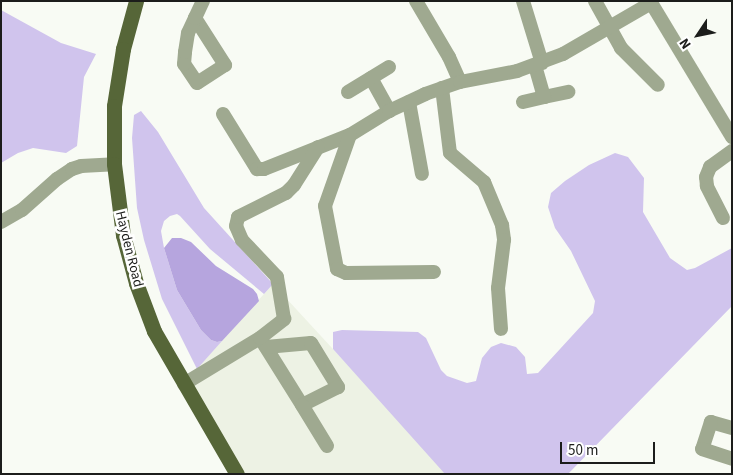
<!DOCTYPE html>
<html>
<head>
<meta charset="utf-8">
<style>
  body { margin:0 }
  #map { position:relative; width:733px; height:475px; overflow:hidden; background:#f8fbf4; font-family:"Source Sans 3",sans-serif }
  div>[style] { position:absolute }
  .built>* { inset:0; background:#edf2e4 }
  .green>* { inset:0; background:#d0c4ed }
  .water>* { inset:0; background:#b6a5de }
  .minor>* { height:14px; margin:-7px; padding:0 7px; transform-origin:7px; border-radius:7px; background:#9fa990 }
  .major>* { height:15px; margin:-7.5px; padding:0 7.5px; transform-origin:7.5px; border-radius:7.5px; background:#566638 }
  span { translate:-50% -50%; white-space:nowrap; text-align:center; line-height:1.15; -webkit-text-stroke:5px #fff; paint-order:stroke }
  .street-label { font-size:14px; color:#1c1d1b }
  .frame { position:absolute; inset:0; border:2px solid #1c1d1b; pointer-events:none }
  .north { position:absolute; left:673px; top:10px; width:50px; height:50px; -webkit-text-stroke:4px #fff; paint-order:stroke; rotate:236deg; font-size:14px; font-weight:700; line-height:20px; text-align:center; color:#1c1d1b }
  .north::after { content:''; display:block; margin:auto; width:18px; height:22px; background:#1c1d1b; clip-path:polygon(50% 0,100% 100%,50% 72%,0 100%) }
  .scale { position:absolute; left:560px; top:442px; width:95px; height:22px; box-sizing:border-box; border:2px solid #1c1d1b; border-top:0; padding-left:6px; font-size:15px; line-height:18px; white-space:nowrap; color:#1c1d1b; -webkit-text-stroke:4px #fff; paint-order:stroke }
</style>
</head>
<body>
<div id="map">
  <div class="built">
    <div style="clip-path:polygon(273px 284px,439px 464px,445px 474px,238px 474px,183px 384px)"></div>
  </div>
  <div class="green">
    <div style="clip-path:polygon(1px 10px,61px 43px,96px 54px,84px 77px,77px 146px,66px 153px,33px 148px,18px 153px,1px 163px)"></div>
    <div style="clip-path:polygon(141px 111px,158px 132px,204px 208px,273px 284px,264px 294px,210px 249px,180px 216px,177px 214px,170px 216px,164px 221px,161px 231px,164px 248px,177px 290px,201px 330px,211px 340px,217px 342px,222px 341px,197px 369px,162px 299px,144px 240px,137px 208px,132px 138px,134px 115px)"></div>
    <div style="clip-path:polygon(615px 153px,628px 157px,644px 178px,643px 212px,670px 258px,687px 270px,695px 268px,732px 248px,732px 306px,568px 474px,445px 474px,333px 349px,333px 332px,342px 330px,418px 332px,426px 338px,441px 370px,447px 376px,467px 383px,476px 381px,482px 358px,491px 347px,501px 343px,516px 347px,525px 357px,527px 374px,538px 373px,593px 313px,595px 301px,571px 251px,555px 228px,548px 207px,551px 193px,565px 181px,589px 165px)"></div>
  </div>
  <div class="water">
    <div style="clip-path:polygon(172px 238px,181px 238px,191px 242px,216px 266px,253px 289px,257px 294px,259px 301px,222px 341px,217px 342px,211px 340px,201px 330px,177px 290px,164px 248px)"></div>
  </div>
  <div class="minor">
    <div style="left:416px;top:1px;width:65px;rotate:59.5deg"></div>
    <div style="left:449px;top:57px;width:27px;rotate:66deg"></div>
    <div style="left:523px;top:1px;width:65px;rotate:73deg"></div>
    <div style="left:595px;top:1px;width:54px;rotate:61deg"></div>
    <div style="left:621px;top:48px;width:52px;rotate:45deg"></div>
    <div style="left:650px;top:1px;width:159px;rotate:58.9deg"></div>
    <div style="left:195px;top:18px;width:56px;rotate:57.4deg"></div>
    <div style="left:225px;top:65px;width:33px;rotate:147deg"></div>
    <div style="left:197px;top:83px;width:23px;rotate:-124deg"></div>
    <div style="left:184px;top:64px;width:12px;rotate:-85deg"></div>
    <div style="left:185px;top:52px;width:19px;rotate:-81deg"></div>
    <div style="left:188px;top:33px;width:17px;rotate:-65deg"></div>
    <div style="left:195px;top:18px;width:19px;rotate:-65deg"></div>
    <div style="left:371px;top:78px;width:38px;rotate:61deg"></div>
    <div style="left:442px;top:88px;width:65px;rotate:83deg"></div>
    <div style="left:450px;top:153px;width:45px;rotate:40.5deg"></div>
    <div style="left:484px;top:182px;width:47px;rotate:67.3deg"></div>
    <div style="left:502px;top:225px;width:15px;rotate:82deg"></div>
    <div style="left:504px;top:240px;width:48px;rotate:97.1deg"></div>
    <div style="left:498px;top:288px;width:41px;rotate:85.8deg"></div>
    <div style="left:348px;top:92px;width:48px;rotate:-31.4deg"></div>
    <div style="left:544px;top:97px;width:25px;rotate:-12deg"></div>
    <div style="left:409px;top:102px;width:73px;rotate:79.8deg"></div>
    <div style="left:523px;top:102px;width:22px;rotate:-13deg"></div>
    <div style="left:544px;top:97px;width:33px;rotate:-106deg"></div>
    <div style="left:223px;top:114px;width:65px;rotate:58.3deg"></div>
    <div style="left:257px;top:169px;width:7px"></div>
    <div style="left:264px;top:169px;width:92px;rotate:-21.6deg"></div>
    <div style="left:350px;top:135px;width:46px;rotate:-31.6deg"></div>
    <div style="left:389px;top:111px;width:40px;rotate:-25deg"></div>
    <div style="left:425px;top:94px;width:37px;rotate:-19deg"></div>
    <div style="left:460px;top:82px;width:58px;rotate:-10.9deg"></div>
    <div style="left:517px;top:71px;width:49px;rotate:-20.3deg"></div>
    <div style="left:563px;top:54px;width:102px;rotate:-30.1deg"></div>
    <div style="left:350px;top:135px;width:75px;rotate:109.4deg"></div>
    <div style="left:325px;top:206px;width:64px;rotate:79.2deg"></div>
    <div style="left:337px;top:269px;width:10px;rotate:24deg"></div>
    <div style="left:346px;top:273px;width:88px;rotate:-0.7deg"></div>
    <div style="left:723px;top:218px;width:36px;rotate:-117deg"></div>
    <div style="left:707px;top:186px;width:9px;rotate:-96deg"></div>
    <div style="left:706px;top:177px;width:11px;rotate:-68deg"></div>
    <div style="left:710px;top:167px;width:27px;rotate:-36deg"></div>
    <div style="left:1px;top:222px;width:24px;rotate:-30deg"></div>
    <div style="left:22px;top:210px;width:47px;rotate:-41.5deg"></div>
    <div style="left:57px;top:179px;width:18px;rotate:-34deg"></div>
    <div style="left:72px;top:169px;width:9px;rotate:-18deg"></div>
    <div style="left:81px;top:166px;width:33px;rotate:-3deg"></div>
    <div style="left:262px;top:341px;width:75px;rotate:58deg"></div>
    <div style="left:266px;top:347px;width:45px;rotate:-5.1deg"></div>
    <div style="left:311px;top:343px;width:52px;rotate:58.5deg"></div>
    <div style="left:338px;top:387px;width:40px;rotate:153.4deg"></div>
    <div style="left:302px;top:405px;width:48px;rotate:58.6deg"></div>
    <div style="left:184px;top:384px;width:89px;rotate:-31.2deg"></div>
    <div style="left:260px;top:338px;width:31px;rotate:-38deg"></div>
    <div style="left:284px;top:319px;width:43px;rotate:-99.5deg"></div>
    <div style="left:277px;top:277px;width:51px;rotate:-133.4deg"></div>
    <div style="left:242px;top:240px;width:15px;rotate:-113deg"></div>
    <div style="left:236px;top:226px;width:9px;rotate:-77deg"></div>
    <div style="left:238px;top:217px;width:54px;rotate:-26.6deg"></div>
    <div style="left:286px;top:193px;width:11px;rotate:-45deg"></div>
    <div style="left:294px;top:185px;width:45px;rotate:-57.7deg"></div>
    <div style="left:732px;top:428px;width:22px;rotate:-164deg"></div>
    <div style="left:711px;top:422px;width:28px;rotate:108deg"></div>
    <div style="left:702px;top:449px;width:32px;rotate:18deg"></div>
  </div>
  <div class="major">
    <div style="left:136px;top:1px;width:50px;rotate:105.2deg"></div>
    <div style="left:123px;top:49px;width:58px;rotate:99deg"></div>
    <div style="left:114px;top:106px;width:58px;rotate:90deg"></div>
    <div style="left:114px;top:164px;width:72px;rotate:82.8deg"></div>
    <div style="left:123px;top:235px;width:50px;rotate:74.8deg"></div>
    <div style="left:136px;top:283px;width:51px;rotate:69.4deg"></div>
    <div style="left:154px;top:331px;width:165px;rotate:59.9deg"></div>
  </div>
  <div class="street-label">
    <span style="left:129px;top:249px;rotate:76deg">Hayden Road</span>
  </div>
  <div class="frame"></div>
  <div class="north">N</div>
  <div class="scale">50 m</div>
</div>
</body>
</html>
